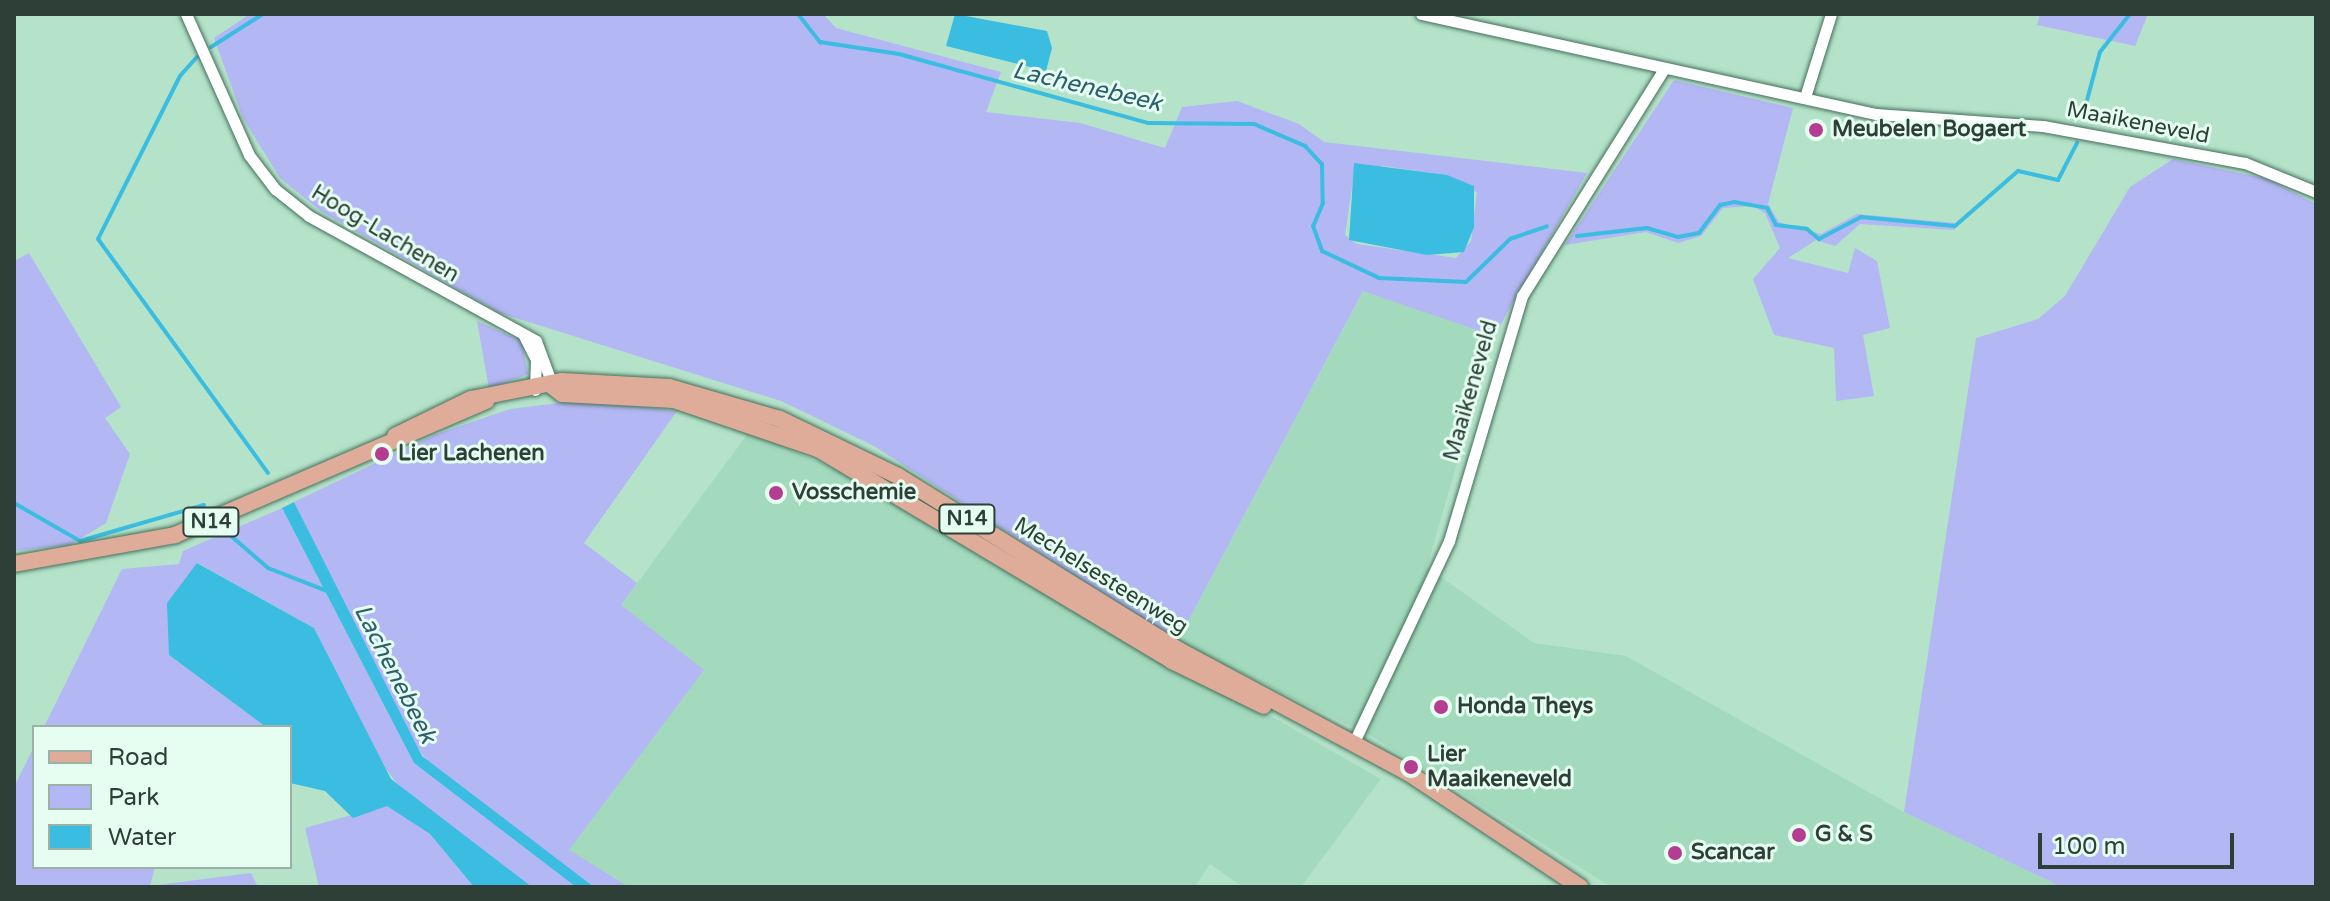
<!DOCTYPE html>
<html>
<head>
<meta charset="utf-8">
<style>
  body { margin:0 }
  #map { position:relative; width:2330px; height:901px; overflow:hidden; background:#b4e3ca; font-family:"Varela Round",sans-serif }
  div>[style] { position:absolute }
  .built>* { inset:0; background:#a3dabd }
  .green>* { inset:0; background:#b3b7f3 }
  .water>* { inset:0; background:#3bbce1 }
  .stream>* { height:4px; margin:-2px; padding:0 2px; transform-origin:2px; border-radius:2px; background:#3bbce1 }
  .roads { filter:drop-shadow(0 0 2px #456f5a) drop-shadow(0 0 2px #456f5a) }
  .street>* { height:11px; margin:-5.5px; padding:0 5.5px; transform-origin:5.5px; border-radius:5.5px; background:#fff }
  .primary>* { height:16px; margin:-8px; padding:0 8px; transform-origin:8px; border-radius:8px; background:#deac98 }
  .dots>* { width:22px; height:22px; translate:-50% -50%; box-sizing:border-box; border:4px solid #e6fef1; border-radius:50% }
  span { translate:-50% -50%; white-space:nowrap; text-align:center; line-height:1.15; -webkit-text-stroke:6px #e6fef1; paint-order:stroke }
  .shield-label span { padding:2px 6px; background:#e6fef1; border:2px solid; border-radius:6px; -webkit-text-stroke-width:0 }
  .shield-label { font-size:20px; color:#2d3f36; font-weight:700 }
  .street-label { font-size:22px; color:#2d3f36 }
  .poi-label { font-size:22px; color:#2d3f36; font-weight:700 }
  .left { translate:0 -50%; text-align:left }
  .water-label { font-size:24px; color:#2d5f6f; font-style:italic }
  .frame { position:absolute; inset:0; border:16px solid #2d3f36; pointer-events:none }
  .legend { position:absolute; left:32px; top:725px; width:260px; height:144px; box-sizing:border-box; background:#e6fef1; border:2px solid #9cb2a6; margin:0; padding:10px 14px; list-style:none; font-size:24px; color:#2d3f36 }
  .legend li { display:flex; align-items:center; gap:16px; height:40px }
  .legend b { width:40px; border:2px solid #9cb2a6 }
  .scale { position:absolute; left:2038px; top:833px; width:196px; height:36px; box-sizing:border-box; border:4px solid #2d3f36; border-top:0; padding-left:10px; font-size:24px; line-height:28px; white-space:nowrap; color:#2d3f36; -webkit-text-stroke:6px #e6fef1; paint-order:stroke }
</style>
</head>
<body>
<div id="map">
  <div class="built">
    <div style="clip-path:polygon(1364px 290px,1494px 336px,1427px 567px,1534px 643px,1626px 656px,1904px 812px,2062px 887px,1611px 887px,1371px 736px,1177px 642px)"></div>
    <div style="clip-path:polygon(749px 432px,851px 476px,1381px 779px,1301px 887px,1243px 887px,1210px 864px,1195px 887px,629px 887px,568px 851px,703px 671px,621px 605px)"></div>
  </div>
  <div class="green">
    <div style="clip-path:polygon(evenodd,250px 14px,823px 14px,836px 28px,1001px 72px,986px 112px,1080px 123px,1165px 148px,1182px 107px,1237px 101px,1299px 124px,1324px 142px,1587px 173px,1494px 336px,1363px 291px,1177px 642px,874px 446px,781px 401px,500px 313px,322px 212px,280px 178px,243px 118px,214px 38px,250px 14px,1383px 166px,1432px 173px,1477px 192px,1471px 241px,1456px 258px,1357px 244px,1345px 235px,1354px 174px,1383px 166px)"></div>
    <div style="clip-path:polygon(2040px 14px,2148px 14px,2135px 46px,2037px 25px)"></div>
    <div style="clip-path:polygon(1674px 80px,1793px 108px,1768px 204px,1779px 222px,1821px 234px,1857px 214px,1955px 223px,1955px 230px,1860px 224px,1835px 246px,1816px 240px,1788px 258px,1848px 273px,1855px 248px,1877px 261px,1890px 328px,1863px 335px,1874px 396px,1836px 401px,1834px 348px,1774px 335px,1753px 279px,1780px 248px,1765px 213px,1753px 206px,1723px 208px,1701px 236px,1678px 243px,1646px 232px,1565px 245px)"></div>
    <div style="clip-path:polygon(2173px 159px,2268px 179px,2316px 204px,2316px 887px,2062px 887px,1904px 812px,1976px 338px,2038px 319px,2065px 296px,2130px 187px)"></div>
    <div style="clip-path:polygon(29px 253px,121px 407px,105px 418px,130px 454px,106px 523px,70px 545px,14px 551px,14px 261px)"></div>
    <div style="clip-path:polygon(477px 321px,522px 341px,528px 374px,489px 389px)"></div>
    <div style="clip-path:polygon(583px 400px,677px 411px,584px 543px,637px 583px,621px 605px,704px 670px,569px 850px,629px 887px,594px 887px,433px 769px,410px 738px,294px 502px,434px 435px,510px 409px)"></div>
    <div style="clip-path:polygon(282px 508px,414px 763px,576px 887px,532px 887px,407px 797px,377px 757px,314px 628px,198px 563px,169px 655px,266px 727px,44px 727px,122px 569px,179px 564px,183px 551px)"></div>
    <div style="clip-path:polygon(34px 747px,34px 867px,155px 867px,150px 886px,251px 873px,258px 887px,14px 887px,14px 787px)"></div>
    <div style="clip-path:polygon(387px 805px,430px 834px,474px 887px,319px 887px,305px 828px)"></div>
  </div>
  <div class="water">
    <div style="clip-path:polygon(955px 14px,1047px 31px,1052px 48px,1046px 71px,946px 46px)"></div>
    <div style="clip-path:polygon(1354px 163px,1447px 175px,1474px 186px,1474px 227px,1464px 252px,1427px 255px,1349px 240px)"></div>
    <div style="clip-path:polygon(294px 502px,422px 756px,594px 887px,576px 887px,414px 763px,282px 508px)"></div>
    <div style="clip-path:polygon(197px 563px,314px 628px,391px 779px,532px 887px,474px 887px,430px 834px,387px 806px,353px 818px,325px 791px,290px 783px,290px 727px,266px 727px,169px 655px,167px 603px)"></div>
  </div>
  <div class="stream">
    <div style="left:798px;top:14px;width:36px;rotate:52deg"></div>
    <div style="left:820px;top:42px;width:80px;rotate:8.6deg"></div>
    <div style="left:899px;top:54px;width:258px;rotate:15.5deg"></div>
    <div style="left:1148px;top:123px;width:106px;rotate:0.5deg"></div>
    <div style="left:1254px;top:124px;width:56px;rotate:23.3deg"></div>
    <div style="left:1305px;top:146px;width:25px;rotate:47deg"></div>
    <div style="left:1322px;top:164px;width:39px;rotate:89deg"></div>
    <div style="left:1323px;top:203px;width:25px;rotate:113deg"></div>
    <div style="left:1313px;top:226px;width:27px;rotate:70deg"></div>
    <div style="left:1322px;top:251px;width:63px;rotate:25.3deg"></div>
    <div style="left:1379px;top:278px;width:87px;rotate:2.6deg"></div>
    <div style="left:1466px;top:282px;width:62px;rotate:-44.3deg"></div>
    <div style="left:1510px;top:239px;width:39px;rotate:-19deg"></div>
    <div style="left:211px;top:47px;width:62px;rotate:-32.4deg"></div>
    <div style="left:197px;top:57px;width:25px;rotate:132deg"></div>
    <div style="left:180px;top:76px;width:182px;rotate:116.7deg"></div>
    <div style="left:98px;top:239px;width:289px;rotate:54deg"></div>
    <div style="left:2082px;top:119px;width:69px;rotate:-75deg"></div>
    <div style="left:2100px;top:52px;width:48px;rotate:-51.7deg"></div>
    <div style="left:1577px;top:236px;width:70px;rotate:-6.5deg"></div>
    <div style="left:1647px;top:228px;width:32px;rotate:16deg"></div>
    <div style="left:1678px;top:237px;width:21px;rotate:-11deg"></div>
    <div style="left:1699px;top:233px;width:35px;rotate:-53deg"></div>
    <div style="left:1720px;top:205px;width:14px;rotate:-12deg"></div>
    <div style="left:1734px;top:202px;width:34px;rotate:10deg"></div>
    <div style="left:1767px;top:208px;width:19px;rotate:62deg"></div>
    <div style="left:1776px;top:225px;width:31px;rotate:7deg"></div>
    <div style="left:1807px;top:229px;width:16px;rotate:40deg"></div>
    <div style="left:1819px;top:239px;width:47px;rotate:-27.6deg"></div>
    <div style="left:1861px;top:217px;width:94px;rotate:5.5deg"></div>
    <div style="left:1955px;top:226px;width:84px;rotate:-41.1deg"></div>
    <div style="left:2018px;top:171px;width:41px;rotate:12.7deg"></div>
    <div style="left:2058px;top:180px;width:42px;rotate:-62.8deg"></div>
    <div style="left:14px;top:503px;width:76px;rotate:29.9deg"></div>
    <div style="left:80px;top:541px;width:129px;rotate:-16.2deg"></div>
    <div style="left:230px;top:535px;width:50px;rotate:41deg"></div>
    <div style="left:268px;top:568px;width:63px;rotate:21.3deg"></div>
  </div>
  <div class="roads">
    <div class="street">
      <div style="left:186px;top:14px;width:154px;rotate:65.9deg"></div>
      <div style="left:249px;top:155px;width:43px;rotate:52.6deg"></div>
      <div style="left:275px;top:189px;width:43px;rotate:38.5deg"></div>
      <div style="left:309px;top:216px;width:259px;rotate:28.8deg"></div>
      <div style="left:536px;top:341px;width:49px;rotate:69.7deg"></div>
      <div style="left:1421px;top:14px;width:466px;rotate:12.4deg"></div>
      <div style="left:1876px;top:114px;width:167px;rotate:4.1deg"></div>
      <div style="left:2043px;top:126px;width:205px;rotate:10.4deg"></div>
      <div style="left:2245px;top:163px;width:77px;rotate:22.2deg"></div>
      <div style="left:1805px;top:97px;width:87px;rotate:-72.6deg"></div>
      <div style="left:524px;top:336px;width:27px;rotate:63deg"></div>
      <div style="left:536px;top:360px;width:30px;rotate:92deg"></div>
      <div style="left:1354px;top:742px;width:222px;rotate:-64.7deg"></div>
      <div style="left:1449px;top:541px;width:256px;rotate:-73.4deg"></div>
      <div style="left:1522px;top:296px;width:268px;rotate:-58deg"></div>
    </div>
    <div class="primary">
      <div style="left:553px;top:387px;width:11px;rotate:38deg"></div>
      <div style="left:562px;top:394px;width:112px;rotate:3.1deg"></div>
      <div style="left:674px;top:400px;width:152px;rotate:18.8deg"></div>
      <div style="left:818px;top:449px;width:413px;rotate:30.9deg"></div>
      <div style="left:1172px;top:661px;width:102px;rotate:26.1deg"></div>
      <div style="left:395px;top:436px;width:85px;rotate:-26deg"></div>
      <div style="left:471px;top:399px;width:93px;rotate:-11.2deg"></div>
      <div style="left:562px;top:381px;width:107px;rotate:3.2deg"></div>
      <div style="left:669px;top:387px;width:116px;rotate:16.1deg"></div>
      <div style="left:780px;top:419px;width:131px;rotate:25.8deg"></div>
      <div style="left:898px;top:476px;width:331px;rotate:31.8deg"></div>
      <div style="left:1179px;top:650px;width:259px;rotate:28.2deg"></div>
      <div style="left:1407px;top:772px;width:208px;rotate:33.6deg"></div>
      <div style="left:14px;top:564px;width:164px;rotate:-10.2deg"></div>
      <div style="left:175px;top:535px;width:339px;rotate:-23.3deg"></div>
    </div>
  </div>
  <div class="dots">
    <div style="left:1816px;top:130px;background:#b43c91"></div>
    <div style="left:382px;top:454px;background:#b43c91"></div>
    <div style="left:776px;top:493px;background:#b43c91"></div>
    <div style="left:1441px;top:707px;background:#b43c91"></div>
    <div style="left:1411px;top:767px;background:#b43c91"></div>
    <div style="left:1799px;top:835px;background:#b43c91"></div>
    <div style="left:1675px;top:853px;background:#b43c91"></div>
  </div>
  <div class="shield-label">
    <span style="left:967px;top:519px">N14</span>
    <span style="left:211px;top:522px">N14</span>
  </div>
  <div class="street-label">
    <span style="left:2138px;top:123px;rotate:11deg">Maaikeneveld</span>
    <span style="left:385px;top:234px;rotate:31deg">Hoog-Lachenen</span>
    <span style="left:1471px;top:391px;rotate:-74deg">Maaikeneveld</span>
    <span style="left:1101px;top:576px;rotate:32deg">Mechelsesteenweg</span>
  </div>
  <div class="poi-label">
    <span class="left" style="left:1832px;top:130px">Meubelen Bogaert</span>
    <span class="left" style="left:398px;top:454px">Lier Lachenen</span>
    <span class="left" style="left:792px;top:493px">Vosschemie</span>
    <span class="left" style="left:1457px;top:707px">Honda Theys</span>
    <span class="left" style="left:1427px;top:767px">Lier<br>Maaikeneveld</span>
    <span class="left" style="left:1815px;top:835px">G &amp; S</span>
    <span class="left" style="left:1691px;top:853px">Scancar</span>
  </div>
  <div class="water-label">
    <span style="left:1087px;top:87px;rotate:13deg">Lachenebeek</span>
    <span style="left:395px;top:674px;rotate:63deg">Lachenebeek</span>
  </div>
  <div class="frame"></div>
  <ul class="legend">
  <li><b style="height:10px;background:#deac98"></b>Road</li>
  <li><b style="height:22px;background:#b3b7f3"></b>Park</li>
  <li><b style="height:22px;background:#3bbce1"></b>Water</li>
  </ul>
  <div class="scale">100 m</div>
</div>
</body>
</html>
